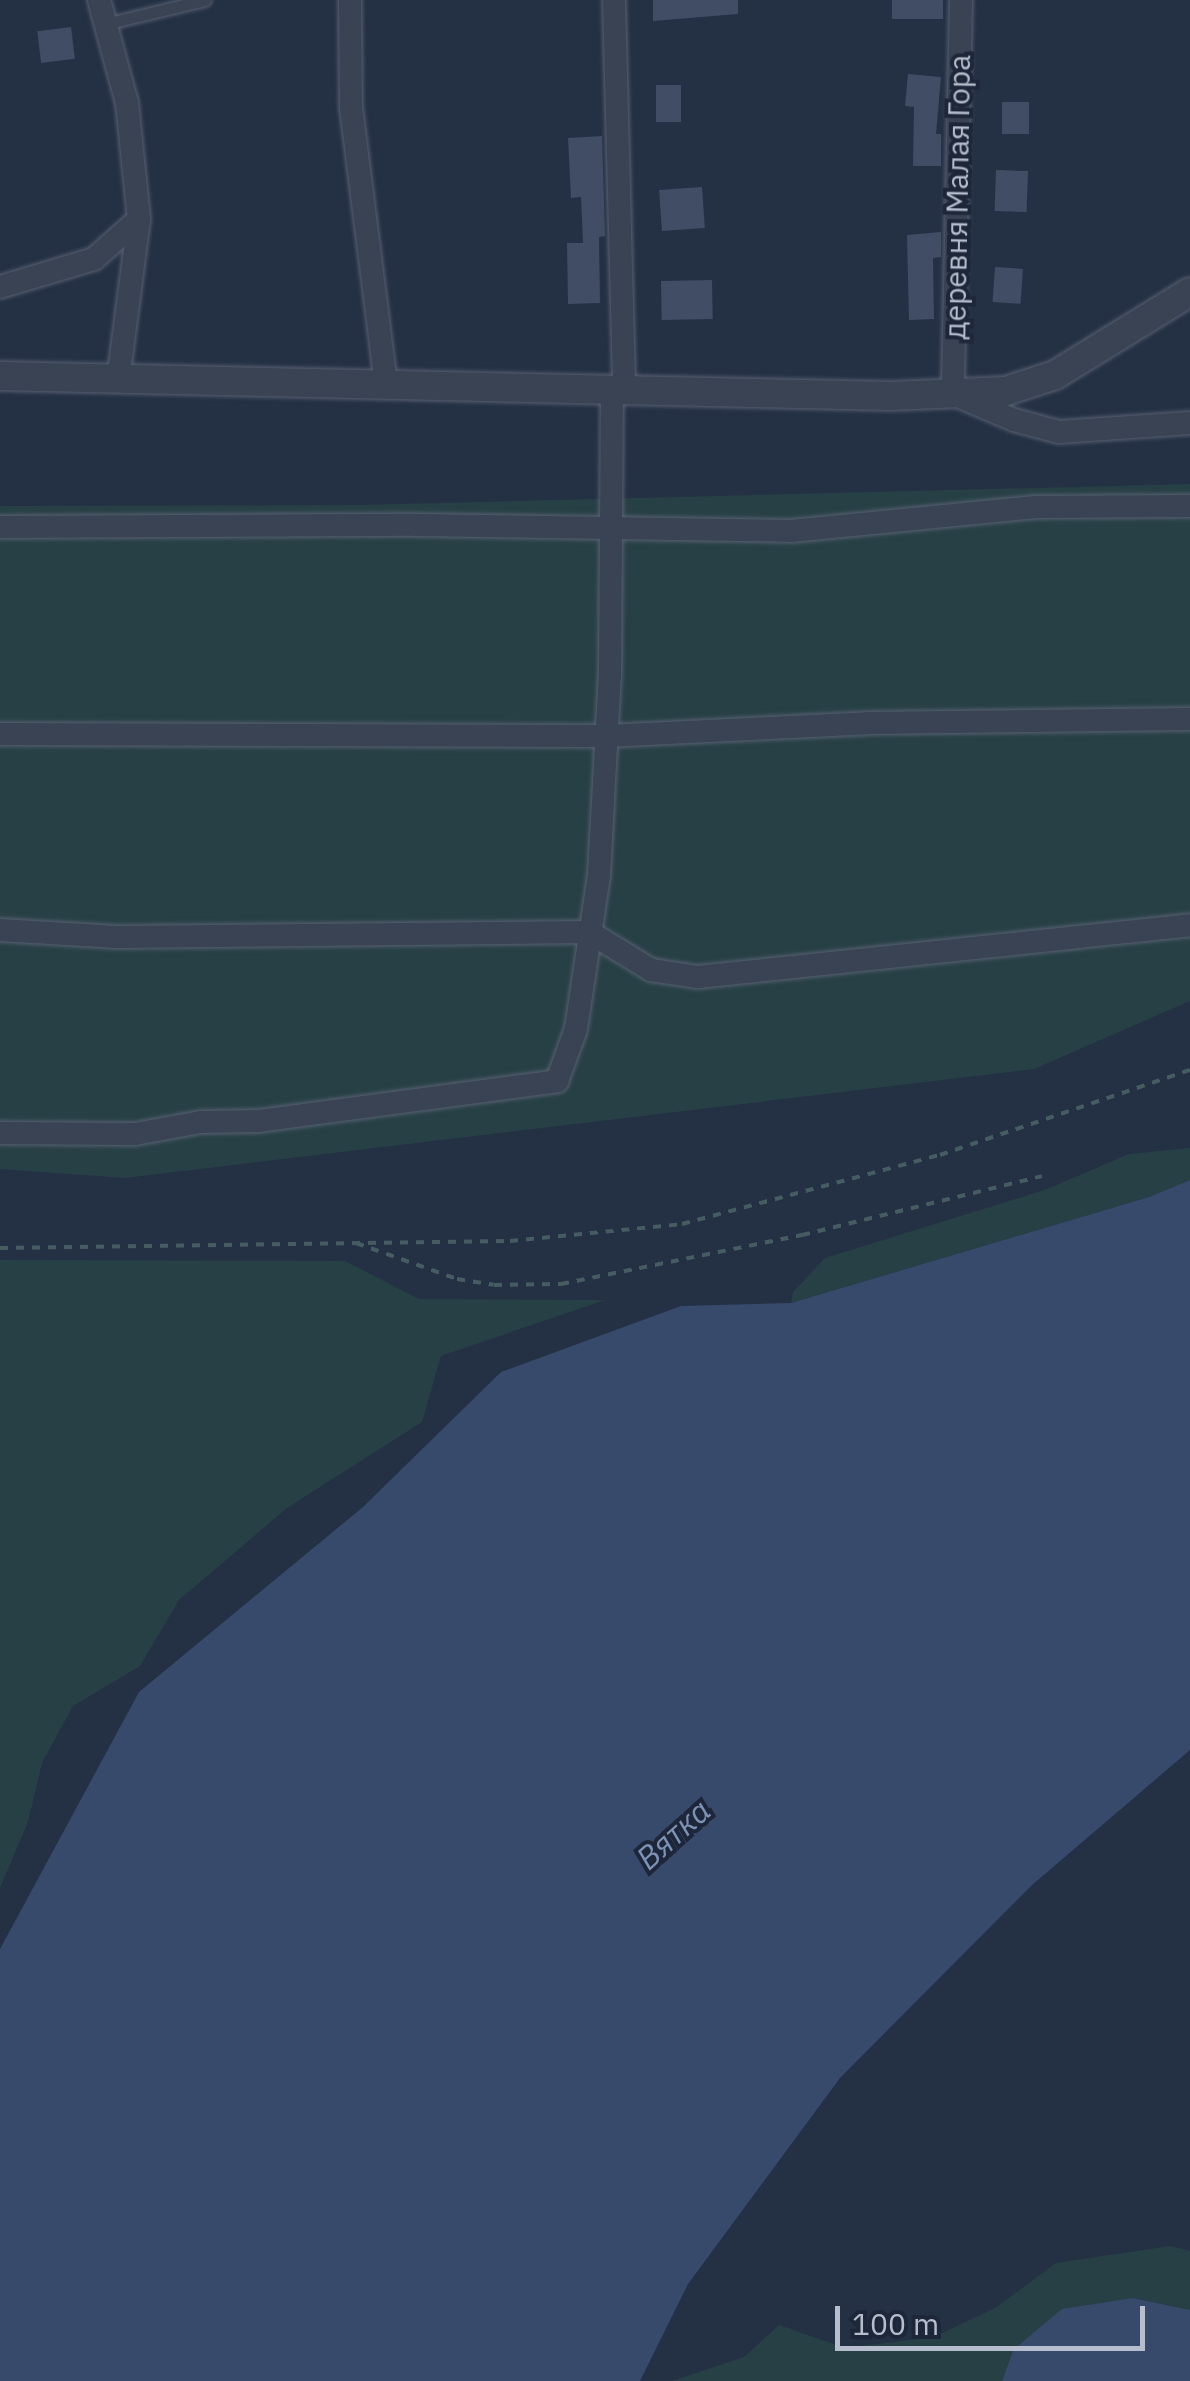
<!DOCTYPE html>
<html>
<head>
<meta charset="utf-8">
<style>
  body { margin:0 }
  #map { position:relative; width:1190px; height:2381px; overflow:hidden; background:#243044; font-family:"IBM Plex Sans",sans-serif }
  div>[style] { position:absolute }
  .green>* { inset:0; background:#274045 }
  .water>* { inset:0; background:#374a6c }
  .building>* { inset:0; background:#404d64; transform-origin:0 0 }
  .path>* { height:4px; margin-top:-2px; transform-origin:0; background:repeating-linear-gradient(90deg,#455d61 0 8px,transparent 0 16px) }
  .roads { filter:drop-shadow(0 0 2px #576071) drop-shadow(0 0 2px #576071) }
  .service>* { height:11px; margin:-5.5px; padding:0 5.5px; transform-origin:5.5px; border-radius:5.5px; background:#394353 }
  .minor>* { height:22px; margin:-11px; padding:0 11px; transform-origin:11px; border-radius:11px; background:#394353 }
  .tertiary>* { height:28px; margin:-14px; padding:0 14px; transform-origin:14px; border-radius:14px; background:#394353 }
  span { translate:-50% -50%; white-space:nowrap; text-align:center; line-height:1.15; -webkit-text-stroke:8px #1e2739; paint-order:stroke }
  .street-label { font-size:30px; color:#b6becd }
  .water-label { font-size:32px; color:#7c92b6; font-style:italic }
  .scale { position:absolute; left:835px; top:2306px; width:310px; height:45px; box-sizing:border-box; border:5px solid #b6becd; border-top:0; padding-left:12px; font-size:30px; line-height:35px; white-space:nowrap; color:#b6becd; -webkit-text-stroke:8px #1e2739; paint-order:stroke }
</style>
</head>
<body>
<div id="map">
  <div class="green">
    <div style="clip-path:polygon(1190px 484px,1190px 1001px,1034px 1069px,125px 1178px,0 1169px,0 506px,358px 505px)"></div>
    <div style="clip-path:polygon(1190px 1148px,1190px 1180px,1149px 1197px,791px 1303px,793px 1292px,825px 1258px,1045px 1190px,1129px 1154px)"></div>
    <div style="clip-path:polygon(0 1260px,345px 1261px,419px 1299px,605px 1300px,441px 1356px,422px 1422px,287px 1508px,179px 1600px,140px 1666px,73px 1706px,42px 1763px,28px 1822px,0 1888px)"></div>
    <div style="clip-path:polygon(1170px 2246px,1190px 2251px,1190px 2310px,1133px 2298px,1013px 2349px,1002px 2381px,672px 2381px,744px 2357px,779px 2325px,845px 2348px,934px 2337px,995px 2308px,1056px 2263px)"></div>
  </div>
  <div class="water">
    <div style="clip-path:polygon(1190px 1180px,1190px 1750px,1032px 1885px,840px 2078px,688px 2284px,640px 2381px,0 2381px,0 1949px,139px 1692px,363px 1507px,501px 1372px,681px 1306px,791px 1303px,1149px 1197px)"></div>
    <div style="clip-path:polygon(1133px 2298px,1190px 2310px,1190px 2381px,1002px 2381px,1013px 2350px,1062px 2309px)"></div>
  </div>
  <div class="building">
    <div style="clip-path:polygon(653px 0,738px 0,738px 14px,653px 21px)"></div>
    <div style="left:892px;top:0;width:51px;height:19px"></div>
    <div style="left:71px;top:27px;width:32px;height:34px;rotate:83deg"></div>
    <div style="clip-path:polygon(908px 74px,941px 77px,936px 134px,941px 134px,941px 166px,913px 166px,914px 107px,905px 106px)"></div>
    <div style="left:656px;top:85px;width:25px;height:37px"></div>
    <div style="left:1002px;top:102px;width:27px;height:32px"></div>
    <div style="clip-path:polygon(602px 136px,605px 236px,599px 237px,600px 303px,568px 304px,567px 243px,583px 243px,581px 197px,571px 198px,568px 138px)"></div>
    <div style="left:996px;top:170px;width:32px;height:41px;rotate:2deg"></div>
    <div style="left:702px;top:187px;width:41px;height:43px;rotate:86deg"></div>
    <div style="clip-path:polygon(941px 232px,941px 257px,933px 258px,934px 319px,909px 320px,907px 235px)"></div>
    <div style="left:995px;top:267px;width:28px;height:35px;rotate:4deg"></div>
    <div style="left:712px;top:280px;width:39px;height:51px;rotate:89deg"></div>
  </div>
  <div class="path">
    <div style="left:356px;top:1243px;width:107px;rotate:19.6deg"></div>
    <div style="left:457px;top:1279px;width:37px;rotate:9deg"></div>
    <div style="left:494px;top:1285px;width:67px;rotate:-0.9deg"></div>
    <div style="left:561px;top:1284px;width:246px;rotate:-11.5deg"></div>
    <div style="left:802px;top:1235px;width:247px;rotate:-13.8deg"></div>
    <div style="left:0;top:1248px;width:510px;rotate:-0.79deg"></div>
    <div style="left:510px;top:1241px;width:173px;rotate:-5.6deg"></div>
    <div style="left:682px;top:1224px;width:267px;rotate:-15deg"></div>
    <div style="left:940px;top:1155px;width:264px;rotate:-18.8deg"></div>
  </div>
  <div class="roads">
    <div class="service">
      <div style="left:105px;top:24px;width:103px;rotate:-13.5deg"></div>
    </div>
    <div class="minor">
      <div style="left:99px;top:0;width:107px;rotate:74.8deg"></div>
      <div style="left:127px;top:103px;width:117px;rotate:84.1deg"></div>
      <div style="left:139px;top:219px;width:162px;rotate:97.4deg"></div>
      <div style="left:350px;top:0;width:107px;rotate:89.5deg"></div>
      <div style="left:351px;top:107px;width:279px;rotate:82.8deg"></div>
      <div style="left:614px;top:0;width:388px;rotate:88.5deg"></div>
      <div style="left:961px;top:0;width:394px;rotate:91.2deg"></div>
      <div style="left:953px;top:394px;width:66px;rotate:23.1deg"></div>
      <div style="left:1014px;top:420px;width:47px;rotate:14.9deg"></div>
      <div style="left:1059px;top:432px;width:131px;rotate:-3.9deg"></div>
      <div style="left:0;top:287px;width:98px;rotate:-16.6deg"></div>
      <div style="left:94px;top:259px;width:60px;rotate:-41.6deg"></div>
      <div style="left:0;top:527px;width:417px;rotate:-0.3deg"></div>
      <div style="left:417px;top:525px;width:374px;rotate:0.9deg"></div>
      <div style="left:791px;top:531px;width:246px;rotate:-5.6deg"></div>
      <div style="left:1036px;top:507px;width:154px;rotate:-0.4deg"></div>
      <div style="left:0;top:734px;width:606px;rotate:0.19deg"></div>
      <div style="left:606px;top:736px;width:262px;rotate:-2.8deg"></div>
      <div style="left:868px;top:723px;width:322px;rotate:-0.7deg"></div>
      <div style="left:0;top:930px;width:117px;rotate:3.4deg"></div>
      <div style="left:117px;top:937px;width:472px;rotate:-0.6deg"></div>
      <div style="left:589px;top:932px;width:73px;rotate:31.5deg"></div>
      <div style="left:651px;top:970px;width:48px;rotate:8.5deg"></div>
      <div style="left:698px;top:977px;width:495px;rotate:-6deg"></div>
      <div style="left:0;top:1133px;width:135px;rotate:0.4deg"></div>
      <div style="left:135px;top:1134px;width:67px;rotate:-10.3deg"></div>
      <div style="left:201px;top:1122px;width:58px;rotate:-1deg"></div>
      <div style="left:259px;top:1121px;width:301px;rotate:-7.6deg"></div>
      <div style="left:557px;top:1081px;width:55px;rotate:-69.9deg"></div>
      <div style="left:576px;top:1029px;width:156px;rotate:-81.5deg"></div>
      <div style="left:599px;top:875px;width:200px;rotate:-86.9deg"></div>
      <div style="left:610px;top:675px;width:287px;rotate:-89.6deg"></div>
    </div>
    <div class="tertiary">
      <div style="left:0;top:376px;width:891px;rotate:1.29deg"></div>
      <div style="left:891px;top:396px;width:115px;rotate:-2.5deg"></div>
      <div style="left:1006px;top:391px;width:52px;rotate:-18.1deg"></div>
      <div style="left:1055px;top:375px;width:158px;rotate:-31.6deg"></div>
    </div>
  </div>
  <div class="street-label">
    <span style="left:957px;top:197px;rotate:-89deg">деревня Малая Гора</span>
  </div>
  <div class="water-label">
    <span style="left:673px;top:1834px;rotate:-42deg">Вятка</span>
  </div>
  <div class="scale">100 m</div>
</div>
</body>
</html>
